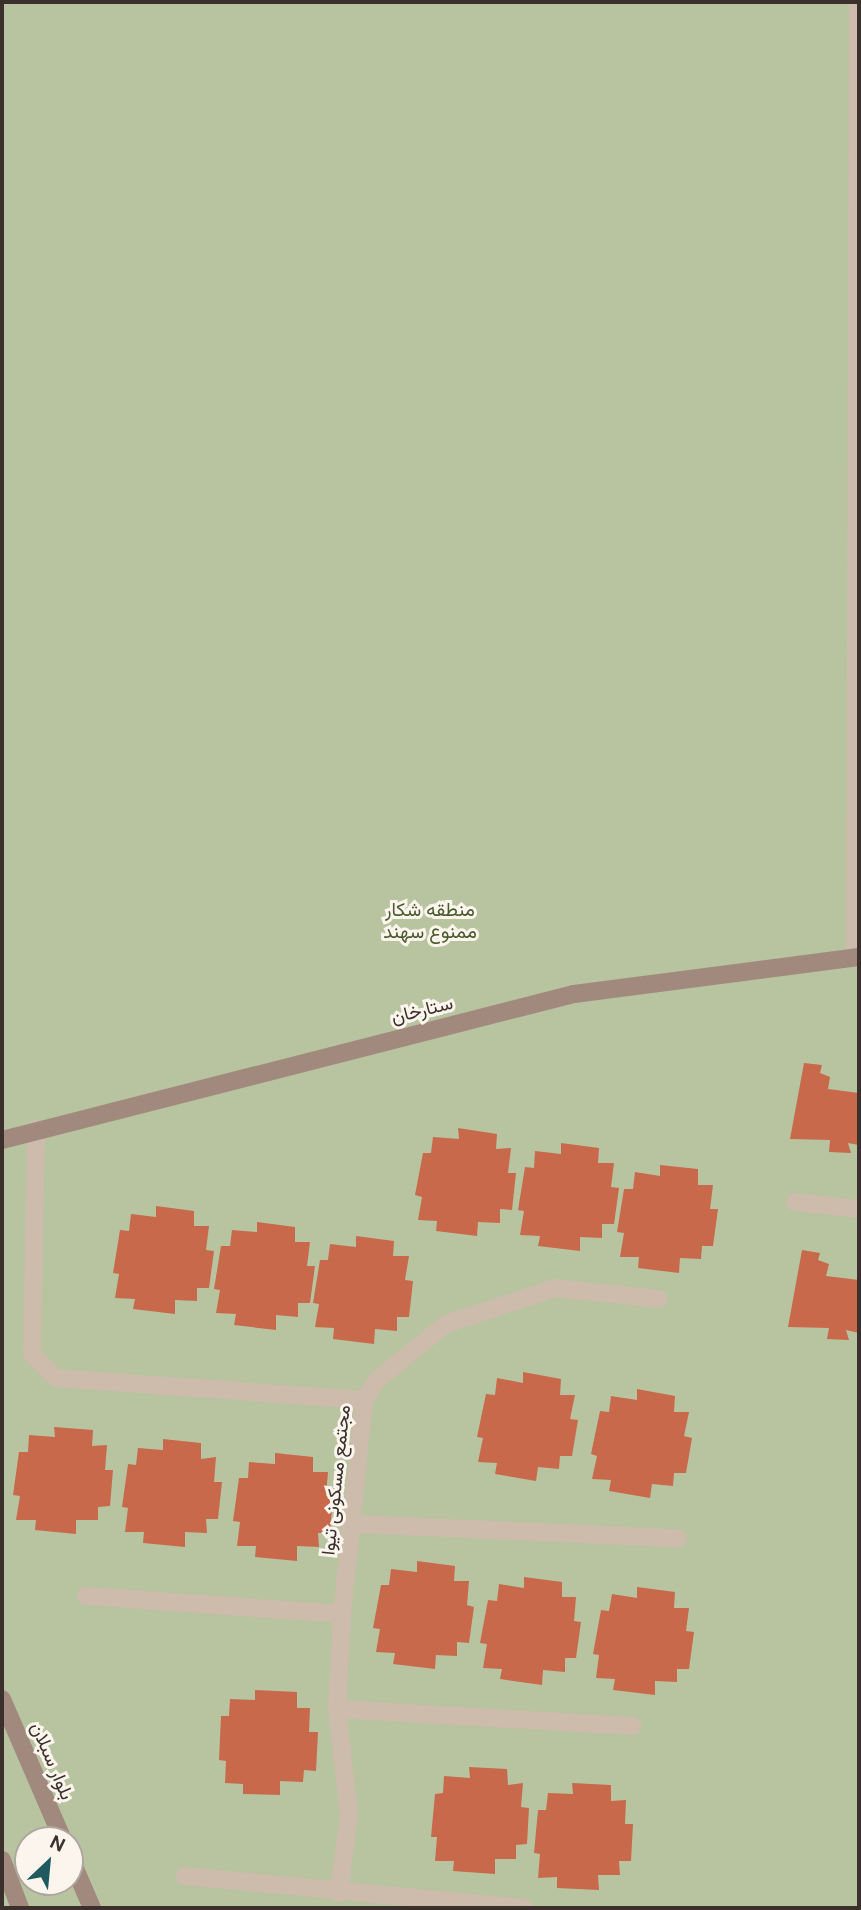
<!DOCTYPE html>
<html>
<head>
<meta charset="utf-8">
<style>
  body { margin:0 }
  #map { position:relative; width:861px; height:1910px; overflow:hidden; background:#f4ebe1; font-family:"DM Sans",Vazirmatn,sans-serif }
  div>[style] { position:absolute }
  .green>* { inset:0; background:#b8c4a0 }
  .building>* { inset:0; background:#c8694b }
  .street>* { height:18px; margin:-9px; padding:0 9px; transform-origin:9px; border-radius:9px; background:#cdbbac }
  .secondary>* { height:18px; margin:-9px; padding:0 9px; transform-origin:9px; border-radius:9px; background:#a18a7d }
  span { translate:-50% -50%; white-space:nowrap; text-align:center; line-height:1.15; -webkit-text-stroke:6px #fbf5ee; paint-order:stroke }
  .park-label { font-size:19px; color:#4a5a2e }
  .street-label { font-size:19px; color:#3b302b }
  .frame { position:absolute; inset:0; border:4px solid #3b302b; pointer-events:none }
  .north { position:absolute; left:14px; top:1826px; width:70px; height:70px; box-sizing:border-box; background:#fbf5ee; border:2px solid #aea6a0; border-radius:50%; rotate:26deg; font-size:19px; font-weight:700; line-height:28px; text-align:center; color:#3b302b }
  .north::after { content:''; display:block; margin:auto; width:24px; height:32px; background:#1f5a5e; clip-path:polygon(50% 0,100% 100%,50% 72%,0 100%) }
</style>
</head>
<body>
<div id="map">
  <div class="green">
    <div style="clip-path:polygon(evenodd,2px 2px,859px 2px,859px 1908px,2px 1908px,2px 2px,28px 1840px,70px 1840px,70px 1882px,28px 1882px,28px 1840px)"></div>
  </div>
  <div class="building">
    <div style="clip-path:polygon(804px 1063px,822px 1065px,820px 1073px,830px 1077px,828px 1089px,859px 1093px,859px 1145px,848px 1143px,851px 1153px,829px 1152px,830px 1140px,790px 1139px)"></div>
    <div style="clip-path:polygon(458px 1128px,497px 1134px,496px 1149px,511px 1148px,508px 1173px,516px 1173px,512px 1210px,500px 1209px,500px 1223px,478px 1222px,477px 1236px,436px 1231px,437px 1221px,418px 1220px,422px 1197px,415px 1195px,423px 1153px,431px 1153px,433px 1137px,459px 1139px)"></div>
    <div style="clip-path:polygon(561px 1143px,599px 1148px,598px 1163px,614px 1163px,611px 1187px,619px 1188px,614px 1224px,602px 1224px,602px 1238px,580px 1237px,580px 1251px,538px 1246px,540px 1236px,520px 1235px,524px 1211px,518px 1210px,525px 1167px,534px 1168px,535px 1151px,561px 1154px)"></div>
    <div style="clip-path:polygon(660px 1165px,698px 1169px,698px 1185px,713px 1185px,710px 1209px,718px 1209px,713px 1246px,702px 1246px,701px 1259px,680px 1258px,679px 1273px,638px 1268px,639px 1257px,620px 1257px,624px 1233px,617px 1232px,624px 1189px,633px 1189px,635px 1172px,660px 1176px)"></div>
    <div style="clip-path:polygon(156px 1206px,194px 1211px,194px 1226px,209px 1226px,206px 1250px,214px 1251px,209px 1288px,197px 1288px,197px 1301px,175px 1300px,175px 1314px,133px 1309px,135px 1299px,115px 1298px,119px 1274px,113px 1273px,120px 1230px,129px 1231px,131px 1214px,156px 1217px)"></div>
    <div style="clip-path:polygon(257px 1222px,295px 1227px,295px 1242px,310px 1242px,307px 1266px,315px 1266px,310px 1303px,298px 1303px,298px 1317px,276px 1315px,276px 1330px,234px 1325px,236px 1314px,216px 1313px,220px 1290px,214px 1289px,221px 1246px,230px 1246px,232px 1230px,257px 1232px)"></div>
    <div style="clip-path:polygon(356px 1236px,394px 1241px,393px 1256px,409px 1256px,405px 1280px,413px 1281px,409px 1317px,397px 1317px,397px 1331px,375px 1329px,374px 1344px,333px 1339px,334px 1328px,315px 1327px,319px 1304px,313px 1303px,320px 1260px,328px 1260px,330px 1244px,356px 1247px)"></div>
    <div style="clip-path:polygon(802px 1250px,820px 1253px,818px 1260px,829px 1264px,826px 1276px,859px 1280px,859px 1333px,846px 1330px,849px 1340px,827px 1339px,829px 1328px,788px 1327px)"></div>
    <div style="clip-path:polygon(523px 1372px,561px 1379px,560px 1395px,575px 1395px,570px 1419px,578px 1420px,572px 1456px,560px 1456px,559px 1469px,538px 1467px,536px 1481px,495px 1474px,497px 1463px,478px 1462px,483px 1438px,477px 1437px,486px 1394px,495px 1395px,497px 1378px,523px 1383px)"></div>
    <div style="clip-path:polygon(637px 1389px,675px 1396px,674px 1412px,689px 1412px,684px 1436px,692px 1438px,686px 1473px,674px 1473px,673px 1486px,652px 1484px,650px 1498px,609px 1491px,611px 1480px,592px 1479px,597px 1456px,591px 1454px,600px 1411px,609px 1412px,611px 1396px,637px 1400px)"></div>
    <div style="clip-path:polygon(54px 1427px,93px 1430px,92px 1446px,107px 1445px,105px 1470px,113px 1470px,110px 1506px,98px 1507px,98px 1520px,76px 1520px,76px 1534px,35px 1530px,36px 1520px,16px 1520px,20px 1496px,13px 1495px,19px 1452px,28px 1452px,29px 1435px,55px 1437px)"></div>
    <div style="clip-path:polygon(163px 1439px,201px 1443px,201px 1459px,216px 1457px,214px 1482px,222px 1482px,218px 1519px,206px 1519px,207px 1533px,185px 1532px,185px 1547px,143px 1543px,144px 1532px,125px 1532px,128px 1508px,122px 1507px,128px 1464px,136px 1465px,138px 1448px,163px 1450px)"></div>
    <div style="clip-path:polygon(275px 1453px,313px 1457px,313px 1472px,328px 1472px,326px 1496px,333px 1497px,330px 1533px,318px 1533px,319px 1547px,297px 1546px,297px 1561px,255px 1557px,256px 1546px,237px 1546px,240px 1522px,233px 1521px,239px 1478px,248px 1478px,249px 1462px,275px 1464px)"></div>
    <div style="clip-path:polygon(417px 1561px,455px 1566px,454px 1581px,469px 1581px,467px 1605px,474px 1607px,469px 1643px,457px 1642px,457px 1656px,436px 1655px,435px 1669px,393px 1664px,395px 1653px,376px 1652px,380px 1629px,373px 1628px,381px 1585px,389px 1585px,391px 1569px,417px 1572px)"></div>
    <div style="clip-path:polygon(524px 1577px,562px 1582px,562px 1597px,576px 1597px,574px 1621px,581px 1622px,576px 1658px,565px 1658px,565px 1672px,543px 1670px,542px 1685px,500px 1679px,502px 1669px,483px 1668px,487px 1644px,480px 1643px,488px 1600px,497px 1601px,499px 1584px,524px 1588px)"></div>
    <div style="clip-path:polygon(637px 1587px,675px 1592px,674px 1608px,689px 1608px,686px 1631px,694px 1632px,689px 1669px,677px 1669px,677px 1682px,655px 1681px,655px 1695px,613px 1690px,615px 1679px,596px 1678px,599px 1655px,593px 1654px,601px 1610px,609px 1611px,612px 1594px,637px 1598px)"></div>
    <div style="clip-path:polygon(255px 1690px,297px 1692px,297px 1708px,310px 1708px,309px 1732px,318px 1732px,316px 1771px,304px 1770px,303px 1782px,280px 1781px,280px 1795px,243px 1794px,243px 1784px,225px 1783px,226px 1761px,219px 1760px,221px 1716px,229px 1716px,230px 1699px,255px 1700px)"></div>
    <div style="clip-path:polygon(469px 1767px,507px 1769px,508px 1785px,523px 1783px,521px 1807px,529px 1808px,527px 1844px,516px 1845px,516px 1859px,495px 1859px,495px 1874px,453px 1871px,454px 1861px,435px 1861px,437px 1837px,431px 1837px,435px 1794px,443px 1793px,444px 1776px,470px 1778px)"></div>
    <div style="clip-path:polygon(572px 1783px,611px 1785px,611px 1801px,626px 1800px,625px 1824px,633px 1824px,631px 1861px,619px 1861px,620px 1875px,598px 1875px,599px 1890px,557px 1888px,557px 1877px,538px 1878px,540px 1854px,534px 1853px,538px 1810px,546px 1810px,548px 1793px,573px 1794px)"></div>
  </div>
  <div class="street">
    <div style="left:855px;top:957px;width:955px;rotate:-89.82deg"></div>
    <div style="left:36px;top:1129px;width:225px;rotate:91deg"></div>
    <div style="left:32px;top:1354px;width:34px;rotate:45deg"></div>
    <div style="left:56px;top:1378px;width:309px;rotate:4.1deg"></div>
    <div style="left:795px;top:1202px;width:64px;rotate:6.2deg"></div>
    <div style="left:353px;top:1524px;width:325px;rotate:2.5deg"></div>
    <div style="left:86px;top:1596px;width:257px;rotate:4deg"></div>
    <div style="left:337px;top:1709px;width:296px;rotate:3.3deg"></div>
    <div style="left:185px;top:1876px;width:340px;rotate:5.4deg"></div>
    <div style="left:339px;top:1893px;width:80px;rotate:-82.8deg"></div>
    <div style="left:349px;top:1814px;width:106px;rotate:-96.5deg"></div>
    <div style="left:337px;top:1709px;width:95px;rotate:-87deg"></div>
    <div style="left:342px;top:1614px;width:215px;rotate:-84.1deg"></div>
    <div style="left:364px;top:1400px;width:24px;rotate:-57deg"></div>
    <div style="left:377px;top:1380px;width:89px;rotate:-39.1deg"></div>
    <div style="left:446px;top:1324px;width:115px;rotate:-18.3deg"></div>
    <div style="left:555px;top:1288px;width:104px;rotate:6.1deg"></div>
  </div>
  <div class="secondary">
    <div style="left:2px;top:1140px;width:590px;rotate:-14.32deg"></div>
    <div style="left:574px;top:994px;width:287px;rotate:-7.4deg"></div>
    <div style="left:2px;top:1699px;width:154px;rotate:66.6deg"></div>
    <div style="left:70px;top:1857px;width:56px;rotate:66.7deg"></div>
    <div style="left:2px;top:1860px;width:51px;rotate:69.4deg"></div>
  </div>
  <div class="park-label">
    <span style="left:430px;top:921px">منطقه شکار<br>ممنوع سهند</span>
  </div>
  <div class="street-label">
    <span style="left:422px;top:1010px;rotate:-14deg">ستارخان</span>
    <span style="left:336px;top:1480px;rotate:-84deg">مجتمع مسکونی تیوا</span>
    <span style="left:52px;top:1761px;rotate:67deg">بلوار سبلان</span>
  </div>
  <div class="frame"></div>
  <div class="north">N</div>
</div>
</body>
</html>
